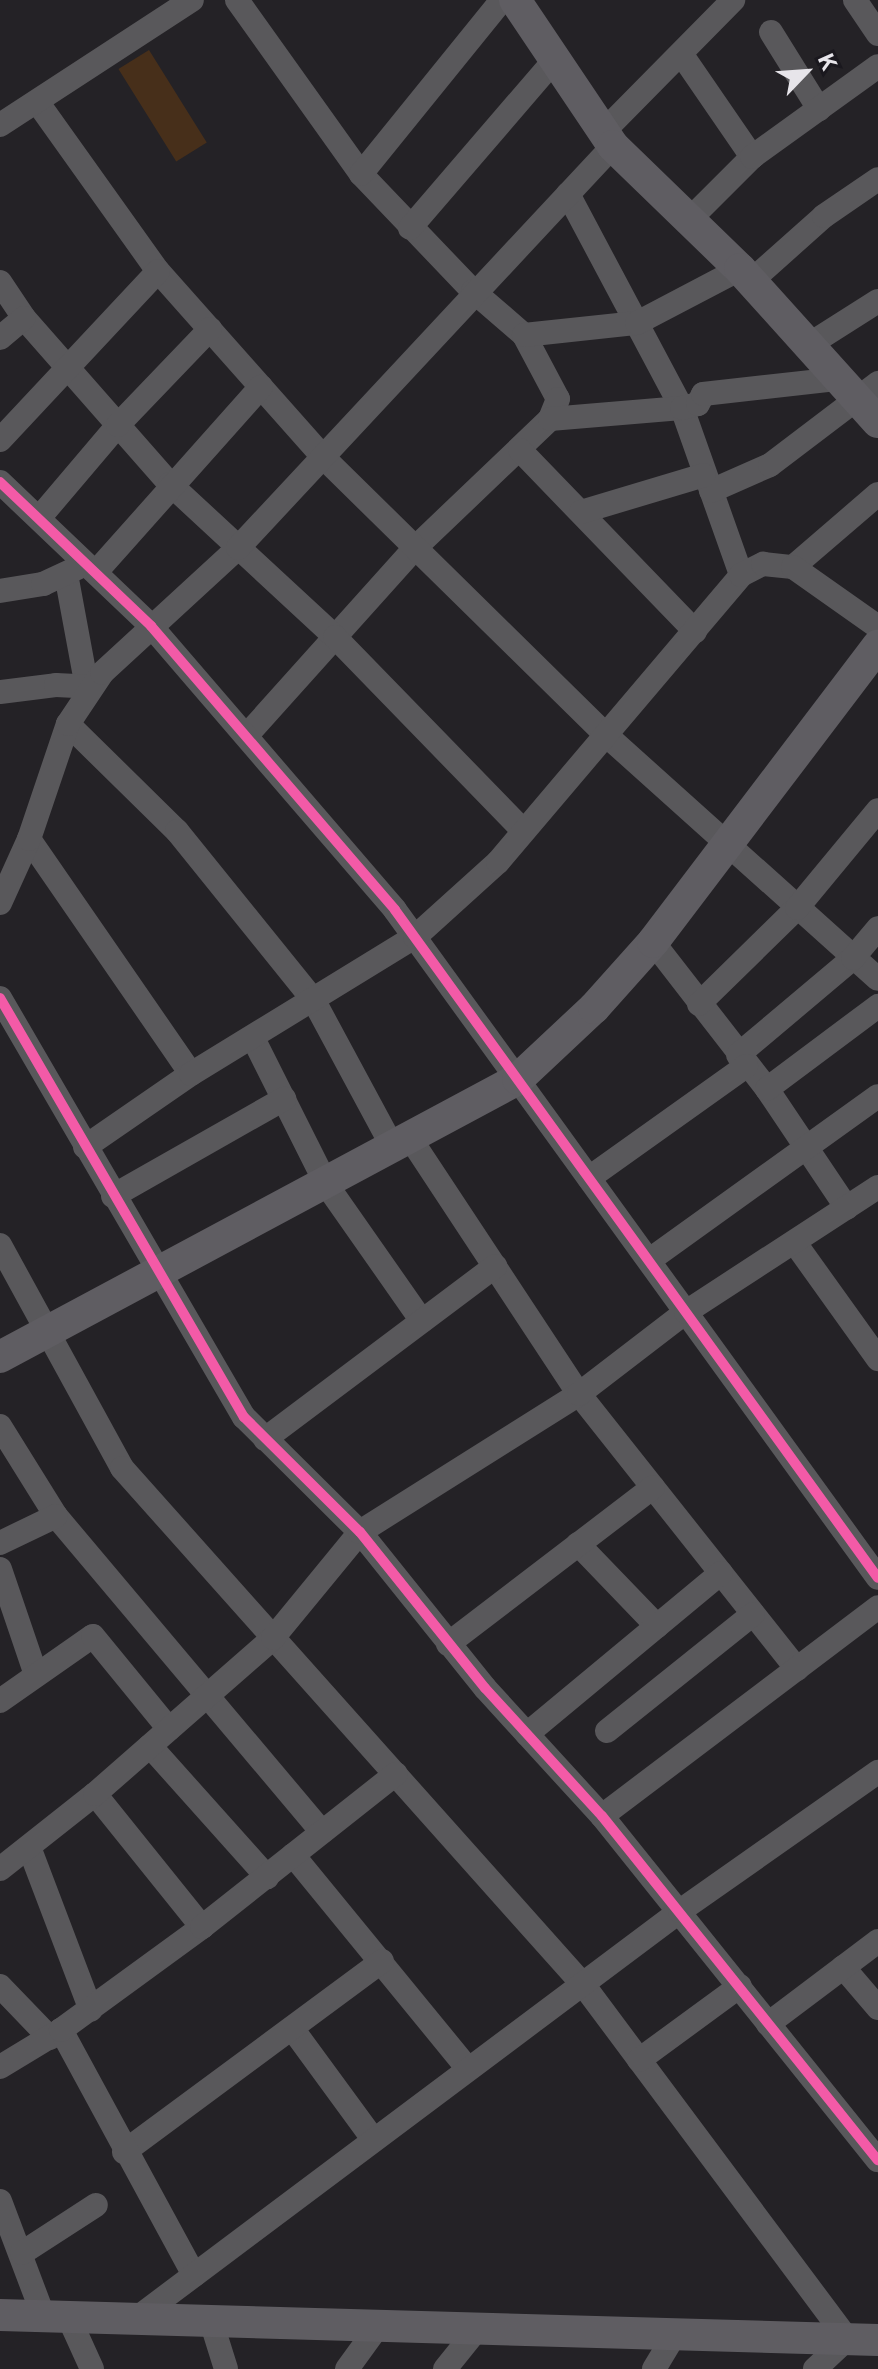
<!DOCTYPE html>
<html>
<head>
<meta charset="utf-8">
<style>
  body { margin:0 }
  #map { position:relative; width:878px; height:2369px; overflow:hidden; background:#242226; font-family:"Public Sans",sans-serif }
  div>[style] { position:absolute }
  .green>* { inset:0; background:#472f1a; transform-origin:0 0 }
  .street>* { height:24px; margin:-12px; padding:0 12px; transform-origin:12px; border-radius:12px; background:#59585b }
  .secondary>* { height:32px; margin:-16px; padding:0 16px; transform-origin:16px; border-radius:16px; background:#5f5d62 }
  .cycleway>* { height:10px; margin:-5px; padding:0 5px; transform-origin:5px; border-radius:5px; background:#f35aa7 }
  span { translate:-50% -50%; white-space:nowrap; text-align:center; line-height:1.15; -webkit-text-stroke:6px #1a181e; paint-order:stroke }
  .north { position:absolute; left:766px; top:32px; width:80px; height:80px; -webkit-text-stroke:6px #1a181e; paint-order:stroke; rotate:65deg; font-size:22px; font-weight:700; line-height:32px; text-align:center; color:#e7e5ea }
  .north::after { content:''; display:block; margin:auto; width:28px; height:36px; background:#e7e5ea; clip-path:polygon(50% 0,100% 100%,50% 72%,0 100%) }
</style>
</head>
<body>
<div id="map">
  <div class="green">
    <div style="left:149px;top:50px;width:109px;height:36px;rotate:58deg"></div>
  </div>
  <div class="street">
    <div style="left:237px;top:0;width:214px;rotate:54.5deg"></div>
    <div style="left:361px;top:174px;width:162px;rotate:46.3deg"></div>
    <div style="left:473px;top:291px;width:67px;rotate:40.8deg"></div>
    <div style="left:524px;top:335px;width:72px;rotate:62deg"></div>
    <div style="left:558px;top:399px;width:22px;rotate:112deg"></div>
    <div style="left:550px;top:419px;width:188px;rotate:136.3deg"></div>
    <div style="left:414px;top:549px;width:249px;rotate:131.9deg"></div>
    <div style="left:855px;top:0;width:41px;rotate:55.9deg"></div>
    <div style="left:771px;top:32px;width:91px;rotate:58.1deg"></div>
    <div style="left:682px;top:55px;width:124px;rotate:55.5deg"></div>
    <div style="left:38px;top:103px;width:206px;rotate:54.5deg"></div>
    <div style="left:158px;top:271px;width:249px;rotate:48.4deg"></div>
    <div style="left:323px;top:457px;width:397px;rotate:44.5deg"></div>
    <div style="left:606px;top:735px;width:365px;rotate:41.9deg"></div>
    <div style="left:0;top:125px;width:229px;rotate:-33.1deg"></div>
    <div style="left:602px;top:133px;width:187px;rotate:-45.4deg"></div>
    <div style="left:361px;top:174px;width:224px;rotate:-51deg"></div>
    <div style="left:568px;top:194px;width:242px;rotate:62deg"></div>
    <div style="left:682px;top:408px;width:177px;rotate:70.5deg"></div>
    <div style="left:688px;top:221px;width:91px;rotate:-45deg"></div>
    <div style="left:752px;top:157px;width:155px;rotate:-35.8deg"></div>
    <div style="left:410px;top:228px;width:219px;rotate:-49.3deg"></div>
    <div style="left:0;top:282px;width:43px;rotate:56.3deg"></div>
    <div style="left:24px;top:318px;width:221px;rotate:48.7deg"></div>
    <div style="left:170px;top:484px;width:225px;rotate:42.8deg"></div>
    <div style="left:335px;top:637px;width:269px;rotate:45.8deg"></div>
    <div style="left:750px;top:282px;width:99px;rotate:-41.7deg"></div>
    <div style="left:824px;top:216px;width:65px;rotate:-34.4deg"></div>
    <div style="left:524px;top:335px;width:114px;rotate:-6.1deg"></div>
    <div style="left:637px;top:323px;width:116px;rotate:-27.7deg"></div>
    <div style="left:0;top:338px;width:31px;rotate:-40deg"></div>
    <div style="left:807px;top:346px;width:84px;rotate:-32.4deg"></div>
    <div style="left:550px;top:419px;width:132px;rotate:-4.8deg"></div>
    <div style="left:682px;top:408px;width:16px;rotate:-14deg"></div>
    <div style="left:698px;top:404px;width:11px;rotate:-63deg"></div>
    <div style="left:703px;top:394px;width:134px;rotate:-6.4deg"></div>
    <div style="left:0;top:440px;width:231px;rotate:-46.9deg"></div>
    <div style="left:520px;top:450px;width:252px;rotate:46deg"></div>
    <div style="left:0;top:482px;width:209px;rotate:43.6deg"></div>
    <div style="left:151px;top:626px;width:374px;rotate:49.3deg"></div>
    <div style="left:395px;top:910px;width:824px;rotate:54.13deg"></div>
    <div style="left:711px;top:491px;width:64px;rotate:-23.8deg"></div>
    <div style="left:770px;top:465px;width:136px;rotate:-37.2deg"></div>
    <div style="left:581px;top:512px;width:128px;rotate:-16.7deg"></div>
    <div style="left:40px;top:517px;width:121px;rotate:-49.7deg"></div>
    <div style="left:118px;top:425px;width:133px;rotate:-46.2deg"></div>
    <div style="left:793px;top:567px;width:112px;rotate:-40.7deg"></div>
    <div style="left:96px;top:572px;width:248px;rotate:-48.3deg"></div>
    <div style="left:66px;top:574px;width:115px;rotate:79.5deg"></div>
    <div style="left:0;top:591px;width:44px;rotate:-9.2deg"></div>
    <div style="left:43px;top:584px;width:38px;rotate:-25deg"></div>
    <div style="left:0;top:692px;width:56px;rotate:-7.1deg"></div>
    <div style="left:56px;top:685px;width:35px;rotate:3deg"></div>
    <div style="left:68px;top:724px;width:153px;rotate:44.5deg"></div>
    <div style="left:177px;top:831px;width:218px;rotate:51.1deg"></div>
    <div style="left:314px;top:1001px;width:167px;rotate:61.7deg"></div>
    <div style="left:29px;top:839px;width:285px;rotate:55.4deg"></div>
    <div style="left:0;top:903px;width:70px;rotate:-65.6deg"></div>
    <div style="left:29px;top:839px;width:121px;rotate:-71.3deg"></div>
    <div style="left:68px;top:724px;width:61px;rotate:-56.3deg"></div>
    <div style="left:102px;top:673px;width:185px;rotate:-42.6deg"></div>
    <div style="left:238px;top:548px;width:550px;rotate:-46.99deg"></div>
    <div style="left:653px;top:942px;width:186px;rotate:52.2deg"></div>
    <div style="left:767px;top:1089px;width:143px;rotate:56.1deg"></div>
    <div style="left:0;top:998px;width:485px;rotate:59.8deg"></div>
    <div style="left:244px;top:1417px;width:163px;rotate:44.8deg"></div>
    <div style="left:360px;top:1532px;width:200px;rotate:51.3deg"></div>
    <div style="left:485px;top:1688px;width:173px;rotate:47.6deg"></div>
    <div style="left:602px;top:1816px;width:441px;rotate:51.3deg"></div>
    <div style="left:699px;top:1004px;width:137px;rotate:-44.4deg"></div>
    <div style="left:797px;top:908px;width:127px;rotate:-50.4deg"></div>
    <div style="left:254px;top:1040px;width:161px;rotate:63.4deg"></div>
    <div style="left:326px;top:1184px;width:167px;rotate:55deg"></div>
    <div style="left:738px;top:1055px;width:150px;rotate:-40.1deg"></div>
    <div style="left:853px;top:958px;width:39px;rotate:-50deg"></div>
    <div style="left:767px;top:1089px;width:139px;rotate:-36.8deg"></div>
    <div style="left:410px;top:1138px;width:307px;rotate:56.6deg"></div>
    <div style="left:579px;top:1394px;width:351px;rotate:51.6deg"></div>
    <div style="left:85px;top:1147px;width:129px;rotate:-34.6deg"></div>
    <div style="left:191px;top:1074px;width:263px;rotate:-31.5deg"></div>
    <div style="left:415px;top:937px;width:112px;rotate:-42.1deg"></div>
    <div style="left:498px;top:862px;width:376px;rotate:-49.7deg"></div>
    <div style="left:741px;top:575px;width:25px;rotate:-27deg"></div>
    <div style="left:763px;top:564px;width:30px;rotate:6deg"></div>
    <div style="left:793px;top:567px;width:104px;rotate:35.2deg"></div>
    <div style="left:589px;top:1178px;width:193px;rotate:-35.5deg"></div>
    <div style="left:113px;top:1196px;width:197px;rotate:-29.6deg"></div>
    <div style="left:795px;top:1243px;width:143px;rotate:54.4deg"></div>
    <div style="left:0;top:1245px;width:254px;rotate:61.3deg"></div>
    <div style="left:122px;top:1468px;width:696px;rotate:48.26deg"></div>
    <div style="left:585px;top:1987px;width:439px;rotate:53.3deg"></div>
    <div style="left:847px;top:2339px;width:44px;rotate:136.8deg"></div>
    <div style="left:651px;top:1259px;width:279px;rotate:-35.7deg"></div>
    <div style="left:0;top:1426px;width:106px;rotate:58.1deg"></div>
    <div style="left:56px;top:1516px;width:413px;rotate:49.9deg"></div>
    <div style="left:265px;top:1439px;width:288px;rotate:-36.9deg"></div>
    <div style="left:0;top:1543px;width:62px;rotate:-25.7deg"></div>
    <div style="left:578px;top:1544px;width:114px;rotate:46.1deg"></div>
    <div style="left:0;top:1569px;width:112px;rotate:71.2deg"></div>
    <div style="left:448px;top:1644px;width:258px;rotate:-37.4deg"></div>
    <div style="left:0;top:1701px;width:113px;rotate:-35deg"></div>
    <div style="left:93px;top:1636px;width:120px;rotate:50.7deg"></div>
    <div style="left:607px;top:1731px;width:187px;rotate:-38.7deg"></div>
    <div style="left:527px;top:1734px;width:252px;rotate:-39.7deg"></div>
    <div style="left:150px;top:1746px;width:176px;rotate:48.2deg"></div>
    <div style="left:95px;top:1794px;width:171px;rotate:51.2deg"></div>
    <div style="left:602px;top:1816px;width:346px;rotate:-37.1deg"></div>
    <div style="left:29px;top:1847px;width:174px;rotate:69.2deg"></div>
    <div style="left:293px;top:1855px;width:276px;rotate:50.7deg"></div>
    <div style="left:0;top:1869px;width:121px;rotate:-38.3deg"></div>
    <div style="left:95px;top:1794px;width:237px;rotate:-41.2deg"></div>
    <div style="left:273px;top:1638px;width:137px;rotate:-50.6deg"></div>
    <div style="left:360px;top:1532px;width:259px;rotate:-32.2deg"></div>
    <div style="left:579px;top:1394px;width:135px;rotate:-37.5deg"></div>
    <div style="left:686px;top:1312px;width:229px;rotate:-33.1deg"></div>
    <div style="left:843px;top:1967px;width:54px;rotate:49.5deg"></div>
    <div style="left:0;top:1986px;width:72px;rotate:46.1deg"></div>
    <div style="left:768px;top:2024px;width:138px;rotate:-37deg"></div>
    <div style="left:294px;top:2031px;width:134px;rotate:53.8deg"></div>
    <div style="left:639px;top:2060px;width:125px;rotate:-36.2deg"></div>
    <div style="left:0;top:2067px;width:71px;rotate:-31.2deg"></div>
    <div style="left:124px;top:2152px;width:321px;rotate:-36.5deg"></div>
    <div style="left:0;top:2201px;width:122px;rotate:69.3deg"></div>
    <div style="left:22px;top:2253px;width:88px;rotate:-33deg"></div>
    <div style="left:194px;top:2275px;width:279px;rotate:-118.5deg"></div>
    <div style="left:61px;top:2030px;width:175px;rotate:-36.1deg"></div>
    <div style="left:202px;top:1927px;width:247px;rotate:-38.3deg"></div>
    <div style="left:68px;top:2316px;width:58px;rotate:65.6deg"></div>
    <div style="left:137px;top:2318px;width:679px;rotate:-36.85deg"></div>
    <div style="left:680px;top:1911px;width:242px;rotate:-35.1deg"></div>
    <div style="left:211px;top:2321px;width:50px;rotate:72.6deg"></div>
    <div style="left:347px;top:2369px;width:54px;rotate:-54deg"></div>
    <div style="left:445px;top:2369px;width:53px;rotate:-51.2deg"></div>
    <div style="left:654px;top:2369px;width:41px;rotate:-59deg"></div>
  </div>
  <div class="secondary">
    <div style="left:515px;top:0;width:176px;rotate:56.1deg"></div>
    <div style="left:613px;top:146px;width:177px;rotate:44.1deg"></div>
    <div style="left:740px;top:269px;width:206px;rotate:48deg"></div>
    <div style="left:0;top:1357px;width:588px;rotate:-28.22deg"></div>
    <div style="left:518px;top:1079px;width:104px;rotate:-43.1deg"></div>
    <div style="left:594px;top:1008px;width:89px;rotate:-48.2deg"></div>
    <div style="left:653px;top:942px;width:372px;rotate:-52.8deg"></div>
    <div style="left:0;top:2315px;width:878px;rotate:1.63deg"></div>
  </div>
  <div class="cycleway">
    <div style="left:0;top:482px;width:209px;rotate:43.6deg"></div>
    <div style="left:151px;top:626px;width:374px;rotate:49.3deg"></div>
    <div style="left:395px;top:910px;width:824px;rotate:54.13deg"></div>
    <div style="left:0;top:998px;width:485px;rotate:59.8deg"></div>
    <div style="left:244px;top:1417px;width:163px;rotate:44.8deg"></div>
    <div style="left:360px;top:1532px;width:200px;rotate:51.3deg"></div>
    <div style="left:485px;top:1688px;width:173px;rotate:47.6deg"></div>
    <div style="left:602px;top:1816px;width:441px;rotate:51.3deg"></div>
  </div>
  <div class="north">K</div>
</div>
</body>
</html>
